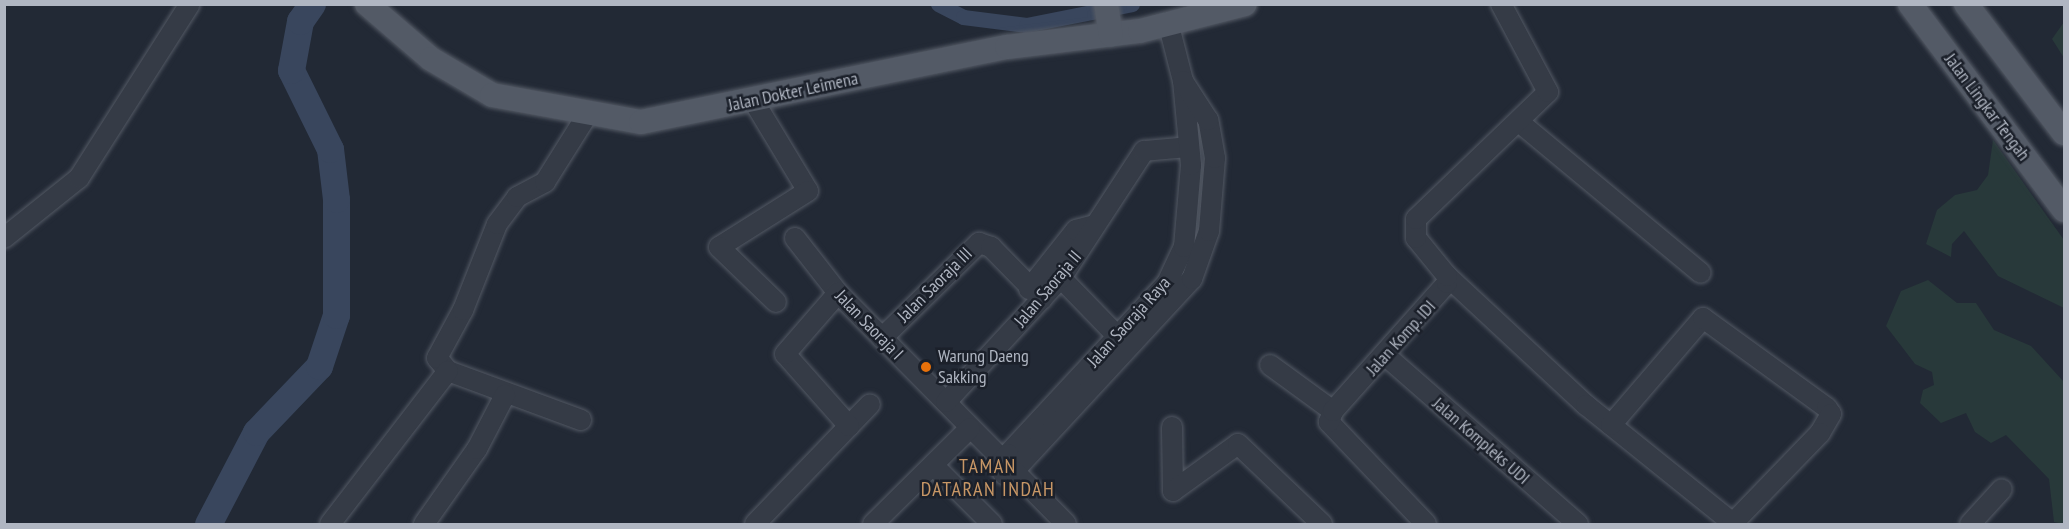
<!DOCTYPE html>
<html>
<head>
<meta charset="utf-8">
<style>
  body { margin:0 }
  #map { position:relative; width:2069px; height:529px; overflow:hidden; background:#222935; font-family:"PT Sans Narrow",sans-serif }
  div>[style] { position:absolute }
  .green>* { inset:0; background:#28393a }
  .canal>* { height:15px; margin:-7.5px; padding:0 7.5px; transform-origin:7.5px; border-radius:7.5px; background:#39465d }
  .river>* { height:27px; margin:-13.5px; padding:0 13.5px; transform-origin:13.5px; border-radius:13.5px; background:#39465d }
  .roads { filter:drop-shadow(0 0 2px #535964) drop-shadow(0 0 2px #535964) }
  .minor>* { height:20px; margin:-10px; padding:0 10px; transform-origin:10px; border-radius:10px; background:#353b46 }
  .major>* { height:24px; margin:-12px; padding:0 12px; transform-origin:12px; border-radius:12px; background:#535a66 }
  .dots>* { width:16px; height:16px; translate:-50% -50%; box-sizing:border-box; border:3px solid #1b202a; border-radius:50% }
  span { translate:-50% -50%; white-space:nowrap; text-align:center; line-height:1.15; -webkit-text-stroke:5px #1b202a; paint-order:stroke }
  .street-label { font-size:18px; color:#b0b6c2 }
  .poi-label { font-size:18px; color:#b0b6c2 }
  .left { translate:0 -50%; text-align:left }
  .neighbourhood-label { font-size:20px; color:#c89766; letter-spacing:1.5px }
  .frame { position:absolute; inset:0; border:6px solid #b0b6c2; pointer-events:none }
</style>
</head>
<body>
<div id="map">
  <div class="green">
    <div style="clip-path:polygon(2064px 22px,2064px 58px,2052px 39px)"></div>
    <div style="clip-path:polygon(1993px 140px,2064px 240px,2064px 308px,1998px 276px,1964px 231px,1952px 244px,1951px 257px,1926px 244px,1937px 210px,1955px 195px,1977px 190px,1988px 175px)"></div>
    <div style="clip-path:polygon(1928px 280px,1957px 303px,1976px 303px,1994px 330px,2031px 346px,2064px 382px,2064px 524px,2054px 522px,2049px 479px,2006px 435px,1991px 443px,1975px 432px,1966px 413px,1941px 423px,1920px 403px,1923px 390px,1934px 385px,1932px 372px,1915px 364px,1886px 326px,1901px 291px)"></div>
  </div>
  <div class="canal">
    <div style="left:938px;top:4px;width:28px;rotate:27deg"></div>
    <div style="left:963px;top:17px;width:64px;rotate:7.2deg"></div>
    <div style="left:1026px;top:25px;width:108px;rotate:-11.2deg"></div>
  </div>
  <div class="river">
    <div style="left:208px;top:524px;width:104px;rotate:-62.4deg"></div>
    <div style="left:256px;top:432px;width:91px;rotate:-46.3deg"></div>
    <div style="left:319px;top:366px;width:54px;rotate:-71.6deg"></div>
    <div style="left:336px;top:315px;width:116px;rotate:-90deg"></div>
    <div style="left:336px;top:199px;width:50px;rotate:-96.8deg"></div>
    <div style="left:330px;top:149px;width:88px;rotate:-116.3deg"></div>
    <div style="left:291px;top:70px;width:50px;rotate:-79.6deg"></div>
    <div style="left:300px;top:21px;width:21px;rotate:-55deg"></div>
  </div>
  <div class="roads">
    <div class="minor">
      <div style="left:753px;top:100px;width:106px;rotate:58.9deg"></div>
      <div style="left:808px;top:191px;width:105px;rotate:147.8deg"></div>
      <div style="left:719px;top:247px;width:79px;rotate:44deg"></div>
      <div style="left:1519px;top:122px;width:236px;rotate:39.7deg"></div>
      <div style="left:4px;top:238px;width:96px;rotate:-38.7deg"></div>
      <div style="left:79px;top:178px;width:206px;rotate:-57.5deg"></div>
      <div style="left:795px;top:238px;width:70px;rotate:52deg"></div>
      <div style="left:838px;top:293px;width:231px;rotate:45.4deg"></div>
      <div style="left:1447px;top:276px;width:190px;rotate:42.9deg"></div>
      <div style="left:1586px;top:405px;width:189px;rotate:38.8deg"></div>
      <div style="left:1061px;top:278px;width:93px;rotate:45.9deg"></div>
      <div style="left:1029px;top:289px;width:75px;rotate:-51.5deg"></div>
      <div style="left:1076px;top:230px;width:20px;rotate:-15deg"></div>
      <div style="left:882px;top:338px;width:136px;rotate:-44.4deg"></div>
      <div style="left:979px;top:243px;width:13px;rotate:18deg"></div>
      <div style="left:991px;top:247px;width:73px;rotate:45.6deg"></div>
      <div style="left:1386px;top:356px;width:255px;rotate:41.2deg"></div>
      <div style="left:1270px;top:365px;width:78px;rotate:36.1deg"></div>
      <div style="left:946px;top:402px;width:169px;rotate:-47.2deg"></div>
      <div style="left:1061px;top:278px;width:152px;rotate:-56.8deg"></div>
      <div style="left:1144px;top:151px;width:45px;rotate:-5.1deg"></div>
      <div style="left:581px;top:420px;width:142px;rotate:-159.8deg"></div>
      <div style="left:448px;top:371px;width:17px;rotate:-130deg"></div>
      <div style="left:437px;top:358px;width:55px;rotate:-61.6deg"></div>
      <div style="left:463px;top:310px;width:92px;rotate:-68.4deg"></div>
      <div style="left:497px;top:224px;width:34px;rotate:-53deg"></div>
      <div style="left:517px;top:197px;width:32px;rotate:-28deg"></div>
      <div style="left:545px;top:182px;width:79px;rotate:-57.9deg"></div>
      <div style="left:1611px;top:425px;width:141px;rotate:-49.3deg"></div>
      <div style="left:1703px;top:318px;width:153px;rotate:36deg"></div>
      <div style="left:1827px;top:408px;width:7px;rotate:56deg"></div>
      <div style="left:1831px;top:414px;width:22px;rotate:120deg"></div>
      <div style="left:1820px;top:433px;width:127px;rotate:134deg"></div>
      <div style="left:849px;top:426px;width:30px;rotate:-46deg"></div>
      <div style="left:1172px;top:427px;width:64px;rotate:89.1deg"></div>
      <div style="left:1173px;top:491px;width:80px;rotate:-35.9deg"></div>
      <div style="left:1238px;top:444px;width:116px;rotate:43.6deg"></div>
      <div style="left:1008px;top:454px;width:233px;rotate:-47.1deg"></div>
      <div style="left:1167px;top:283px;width:40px;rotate:-65deg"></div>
      <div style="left:1184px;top:247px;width:82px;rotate:-85.1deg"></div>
      <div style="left:1191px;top:165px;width:84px;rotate:-95.4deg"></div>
      <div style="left:1183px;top:81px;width:61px;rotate:-104.3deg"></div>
      <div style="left:1017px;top:464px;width:13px;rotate:-132deg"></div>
      <div style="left:1008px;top:454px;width:15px;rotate:132deg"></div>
      <div style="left:998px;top:465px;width:11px;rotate:56deg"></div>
      <div style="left:1004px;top:474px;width:10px;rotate:-17deg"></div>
      <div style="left:1014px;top:471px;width:262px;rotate:-47.2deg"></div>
      <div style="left:1192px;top:279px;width:51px;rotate:-70.5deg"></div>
      <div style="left:1209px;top:231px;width:73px;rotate:-85.3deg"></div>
      <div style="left:1215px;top:158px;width:39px;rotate:-100deg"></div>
      <div style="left:1208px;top:120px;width:46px;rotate:-122.7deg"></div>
      <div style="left:934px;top:466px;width:82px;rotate:45deg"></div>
      <div style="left:1014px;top:471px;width:74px;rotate:45.5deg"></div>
      <div style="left:330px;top:524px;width:193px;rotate:-52.4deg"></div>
      <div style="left:424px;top:524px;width:92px;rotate:-54.8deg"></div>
      <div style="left:477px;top:449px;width:61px;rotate:-62.6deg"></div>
      <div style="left:755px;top:524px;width:136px;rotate:-46.2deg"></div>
      <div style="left:849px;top:426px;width:96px;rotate:-131.6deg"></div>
      <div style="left:785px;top:354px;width:81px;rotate:-49deg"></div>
      <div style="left:873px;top:524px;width:136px;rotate:-44.7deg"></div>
      <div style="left:1426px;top:524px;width:141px;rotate:-133.6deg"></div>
      <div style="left:1329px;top:422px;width:12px;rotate:-70deg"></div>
      <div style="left:1333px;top:411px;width:171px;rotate:-48.3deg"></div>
      <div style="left:1447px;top:283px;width:7px;rotate:-90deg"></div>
      <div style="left:1447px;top:276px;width:49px;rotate:-129.2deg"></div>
      <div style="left:1416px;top:238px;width:19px;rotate:-90deg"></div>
      <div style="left:1416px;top:219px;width:183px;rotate:-43.9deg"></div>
      <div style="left:1548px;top:92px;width:100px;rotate:-118.1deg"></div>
      <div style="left:1970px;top:524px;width:47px;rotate:-47.6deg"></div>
    </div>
    <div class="major">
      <div style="left:367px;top:4px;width:84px;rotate:40.7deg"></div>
      <div style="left:431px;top:59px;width:71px;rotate:30.5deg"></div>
      <div style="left:492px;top:95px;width:151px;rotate:10.3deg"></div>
      <div style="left:641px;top:122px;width:374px;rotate:-11.6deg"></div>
      <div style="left:1007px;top:47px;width:134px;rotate:-6.9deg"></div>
      <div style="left:1140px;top:31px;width:108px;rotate:-14.4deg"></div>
      <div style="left:1106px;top:4px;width:31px;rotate:81deg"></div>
      <div style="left:1910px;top:4px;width:257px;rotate:53.2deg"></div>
      <div style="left:1966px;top:4px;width:162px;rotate:52.8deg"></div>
    </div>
  </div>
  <div class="dots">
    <div style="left:926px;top:367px;background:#e8710a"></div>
  </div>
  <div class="street-label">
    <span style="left:793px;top:92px;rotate:-12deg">Jalan Dokter Leimena</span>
    <span style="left:1987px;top:107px;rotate:53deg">Jalan Lingkar Tengah</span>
    <span style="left:935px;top:285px;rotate:-45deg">Jalan Saoraja III</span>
    <span style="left:1048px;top:289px;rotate:-50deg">Jalan Saoraja II</span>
    <span style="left:1129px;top:322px;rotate:-48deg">Jalan Saoraja Raya</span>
    <span style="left:869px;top:325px;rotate:46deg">Jalan Saoraja I</span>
    <span style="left:1401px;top:338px;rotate:-48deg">Jalan Komp. IDI</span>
    <span style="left:1481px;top:441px;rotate:41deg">Jalan Kompleks UDI</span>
  </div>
  <div class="poi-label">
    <span class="left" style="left:938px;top:367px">Warung Daeng<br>Sakking</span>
  </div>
  <div class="neighbourhood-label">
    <span style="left:988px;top:478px">TAMAN<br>DATARAN INDAH</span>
  </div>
  <div class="frame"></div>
</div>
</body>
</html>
